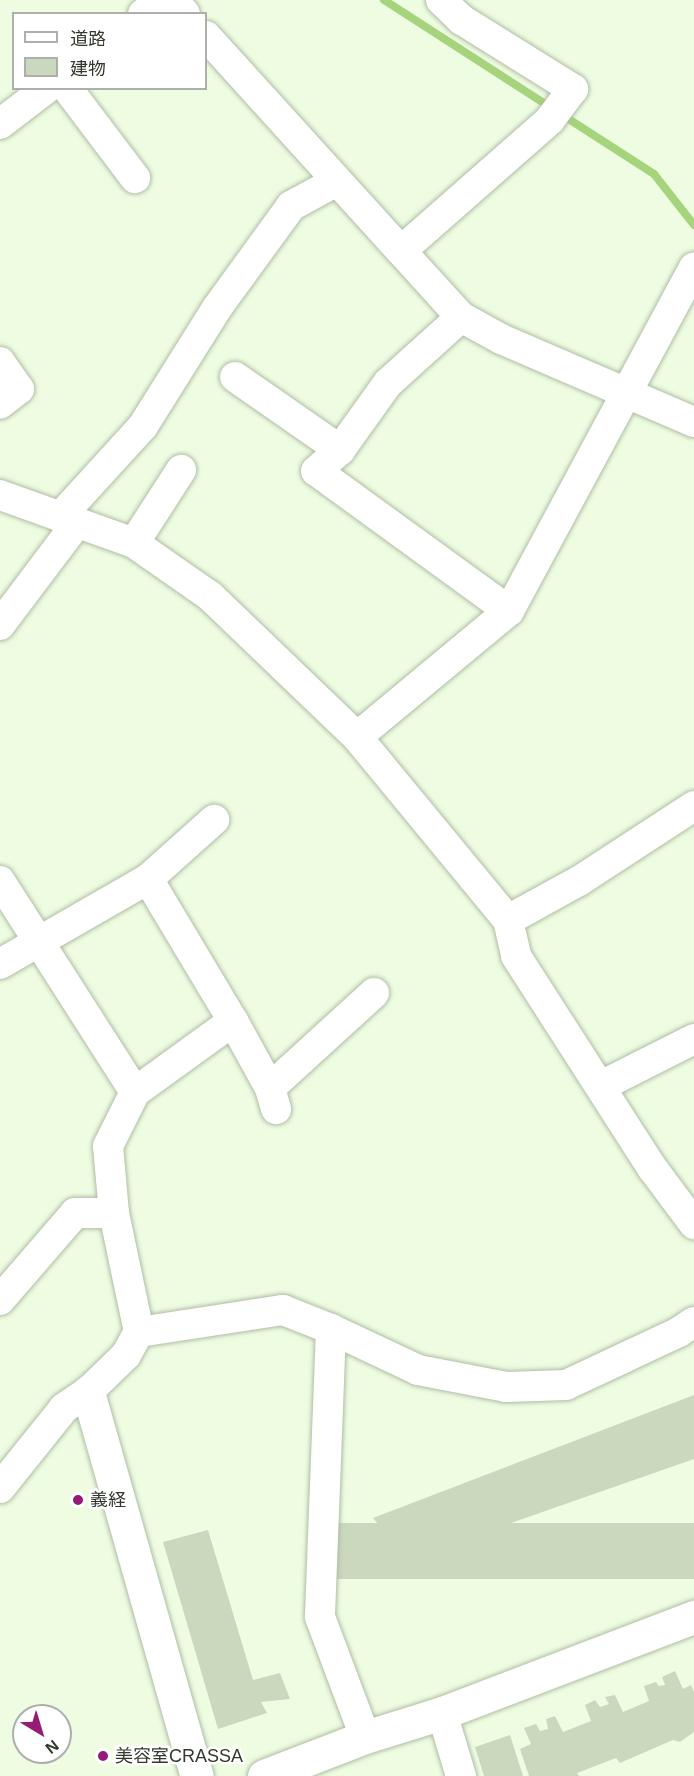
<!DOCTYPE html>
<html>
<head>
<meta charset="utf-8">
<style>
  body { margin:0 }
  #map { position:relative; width:694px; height:1776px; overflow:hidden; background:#eefde2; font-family:Helvetica,"Noto Sans JP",sans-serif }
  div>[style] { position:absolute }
  .stream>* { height:8px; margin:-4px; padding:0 4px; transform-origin:4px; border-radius:4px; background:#a5d47c }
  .building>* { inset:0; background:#cad8be; transform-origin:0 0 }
  .roads { filter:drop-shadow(0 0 2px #afbda4) drop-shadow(0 0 2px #afbda4) }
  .street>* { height:30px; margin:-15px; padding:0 15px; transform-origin:15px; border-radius:15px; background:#fff }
  .secondary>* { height:33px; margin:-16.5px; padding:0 16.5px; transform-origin:16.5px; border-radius:16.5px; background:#fff }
  .dots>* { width:16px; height:16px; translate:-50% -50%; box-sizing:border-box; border:3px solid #fff; border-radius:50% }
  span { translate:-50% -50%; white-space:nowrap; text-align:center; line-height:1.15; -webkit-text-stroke:5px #fff; paint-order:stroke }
  .poi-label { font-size:18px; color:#32382d }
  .left { translate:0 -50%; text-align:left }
  .legend { position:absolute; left:12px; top:12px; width:195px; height:78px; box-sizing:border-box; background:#fff; border:2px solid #adafab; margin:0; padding:8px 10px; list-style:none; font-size:18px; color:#32382d }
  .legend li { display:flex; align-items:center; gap:12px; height:30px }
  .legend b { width:30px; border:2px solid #adafab }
  .north { position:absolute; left:12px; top:1704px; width:60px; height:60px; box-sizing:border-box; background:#fff; border:2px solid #adafab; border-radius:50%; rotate:142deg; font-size:16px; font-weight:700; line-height:24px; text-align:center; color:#32382d }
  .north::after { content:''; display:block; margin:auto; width:21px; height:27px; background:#961b76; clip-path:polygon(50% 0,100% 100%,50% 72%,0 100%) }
</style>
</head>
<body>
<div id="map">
  <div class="stream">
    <div style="left:384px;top:0;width:321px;rotate:32.8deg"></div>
    <div style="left:654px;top:174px;width:65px;rotate:51.9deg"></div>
  </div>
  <div class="building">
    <div style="clip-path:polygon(694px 1395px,694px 1459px,391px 1565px,377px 1540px,388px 1536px,373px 1518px)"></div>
    <div style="left:694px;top:1523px;width:56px;height:363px;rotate:90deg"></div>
    <div style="clip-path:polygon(208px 1530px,253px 1680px,280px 1673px,290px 1699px,261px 1702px,267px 1713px,218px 1729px,163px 1542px)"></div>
    <div style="clip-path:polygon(675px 1671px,683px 1689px,691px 1685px,694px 1692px,694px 1732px,680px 1742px,673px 1740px,620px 1763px,616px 1758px,577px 1773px,579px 1776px,529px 1776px,520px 1749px,531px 1744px,524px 1728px,536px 1724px,540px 1731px,548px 1729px,546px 1719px,555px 1716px,563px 1732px,591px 1721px,585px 1705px,595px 1700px,600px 1707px,609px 1704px,605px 1697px,615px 1695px,623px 1712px,649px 1701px,644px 1686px,656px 1682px,659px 1686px,665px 1685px,662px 1677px)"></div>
    <div style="clip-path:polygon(510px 1735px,523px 1776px,484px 1776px,475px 1747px)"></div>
  </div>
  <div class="roads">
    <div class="street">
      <div style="left:173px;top:0;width:18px;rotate:49deg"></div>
      <div style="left:441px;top:0;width:29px;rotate:44deg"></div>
      <div style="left:462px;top:20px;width:131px;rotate:31.9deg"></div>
      <div style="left:573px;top:89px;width:39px;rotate:127deg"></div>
      <div style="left:550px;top:120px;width:198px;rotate:138.7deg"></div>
      <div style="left:401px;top:251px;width:89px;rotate:47.7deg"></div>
      <div style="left:143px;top:14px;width:23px;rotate:-38deg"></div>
      <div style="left:206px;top:36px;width:290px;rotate:47.8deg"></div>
      <div style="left:67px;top:88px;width:113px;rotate:52.9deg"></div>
      <div style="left:0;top:124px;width:59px;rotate:-37.5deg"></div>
      <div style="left:0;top:362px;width:33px;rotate:55deg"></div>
      <div style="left:19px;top:389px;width:24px;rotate:142deg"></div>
      <div style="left:235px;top:377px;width:128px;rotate:34.8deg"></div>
      <div style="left:0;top:495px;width:142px;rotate:19.7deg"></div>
      <div style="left:134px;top:543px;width:93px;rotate:34.9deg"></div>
      <div style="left:210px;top:596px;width:204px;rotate:43.8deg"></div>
      <div style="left:357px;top:737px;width:237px;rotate:50.5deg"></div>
      <div style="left:508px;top:920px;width:37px;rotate:77deg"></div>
      <div style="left:516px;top:956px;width:253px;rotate:57.3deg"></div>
      <div style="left:653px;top:1169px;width:69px;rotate:53.3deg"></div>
      <div style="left:60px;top:517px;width:123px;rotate:-47.6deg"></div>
      <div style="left:143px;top:426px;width:139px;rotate:-57.9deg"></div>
      <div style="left:217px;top:308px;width:126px;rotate:-54deg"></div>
      <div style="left:291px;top:206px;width:52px;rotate:-28.5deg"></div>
      <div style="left:134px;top:543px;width:87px;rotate:-57.2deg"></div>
      <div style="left:509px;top:611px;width:238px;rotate:-144deg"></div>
      <div style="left:316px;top:471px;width:32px;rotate:-41deg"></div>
      <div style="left:340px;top:450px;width:82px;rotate:-54.4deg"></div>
      <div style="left:388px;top:383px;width:98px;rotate:-42.1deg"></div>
      <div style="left:461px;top:317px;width:46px;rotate:28.8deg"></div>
      <div style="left:501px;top:339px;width:210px;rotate:23.3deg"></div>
      <div style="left:0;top:625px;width:128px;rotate:-53deg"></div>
      <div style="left:357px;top:737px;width:197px;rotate:-39.7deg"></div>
      <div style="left:509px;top:611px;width:390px;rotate:-61.7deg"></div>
      <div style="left:148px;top:879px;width:165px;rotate:59.1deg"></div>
      <div style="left:233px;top:1021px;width:77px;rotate:61.1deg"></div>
      <div style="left:270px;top:1088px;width:22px;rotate:74deg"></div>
      <div style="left:0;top:881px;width:250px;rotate:57.4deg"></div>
      <div style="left:508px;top:920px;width:81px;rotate:-28.8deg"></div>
      <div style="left:579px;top:881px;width:137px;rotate:-33.1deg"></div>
      <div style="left:0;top:964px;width:171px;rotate:-29.9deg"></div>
      <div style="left:148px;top:879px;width:89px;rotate:-41.8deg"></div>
      <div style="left:601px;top:1086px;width:104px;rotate:-26.8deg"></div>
      <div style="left:270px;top:1088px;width:141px;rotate:-42.4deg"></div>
      <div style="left:0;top:1300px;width:115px;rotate:-49.2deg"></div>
      <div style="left:75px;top:1213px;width:39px"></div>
      <div style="left:331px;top:1329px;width:288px;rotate:92.2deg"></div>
      <div style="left:320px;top:1617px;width:128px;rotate:69.4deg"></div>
      <div style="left:139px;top:1332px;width:146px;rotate:-8.7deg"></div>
      <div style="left:283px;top:1310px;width:52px;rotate:21.6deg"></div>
      <div style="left:331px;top:1329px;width:96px;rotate:25.2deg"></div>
      <div style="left:418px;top:1370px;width:90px;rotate:10.9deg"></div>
      <div style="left:506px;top:1387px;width:60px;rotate:-1.9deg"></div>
      <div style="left:566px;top:1385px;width:125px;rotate:-25.1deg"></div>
      <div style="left:679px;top:1332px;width:18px;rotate:-34deg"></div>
      <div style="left:0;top:1488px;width:102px;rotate:-51.3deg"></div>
      <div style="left:64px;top:1408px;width:29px;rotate:-34deg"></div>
      <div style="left:88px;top:1392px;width:53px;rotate:-44.2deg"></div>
      <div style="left:126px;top:1355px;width:26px;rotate:-61deg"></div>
      <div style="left:139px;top:1332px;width:122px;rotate:-101.9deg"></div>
      <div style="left:114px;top:1213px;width:67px;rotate:-95.1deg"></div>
      <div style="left:108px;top:1146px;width:60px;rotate:-63.4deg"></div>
      <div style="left:135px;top:1092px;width:121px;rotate:-35.9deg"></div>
      <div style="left:442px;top:1713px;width:66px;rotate:73.2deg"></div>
    </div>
    <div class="secondary">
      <div style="left:88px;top:1392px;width:399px;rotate:74.2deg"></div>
      <div style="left:264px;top:1776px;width:108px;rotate:-21.1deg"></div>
      <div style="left:365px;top:1737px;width:81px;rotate:-17.3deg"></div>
      <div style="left:442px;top:1713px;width:270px;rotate:-20.9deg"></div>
    </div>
  </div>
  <div class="dots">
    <div style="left:78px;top:1500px;background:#961b76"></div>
    <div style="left:103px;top:1756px;background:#961b76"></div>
  </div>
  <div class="poi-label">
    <span class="left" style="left:90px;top:1500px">義経</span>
    <span class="left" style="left:115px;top:1756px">美容室CRASSA</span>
  </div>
  <ul class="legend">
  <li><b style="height:8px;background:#fff"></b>道路</li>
  <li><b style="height:16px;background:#cad8be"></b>建物</li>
  </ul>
  <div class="north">N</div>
</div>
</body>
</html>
